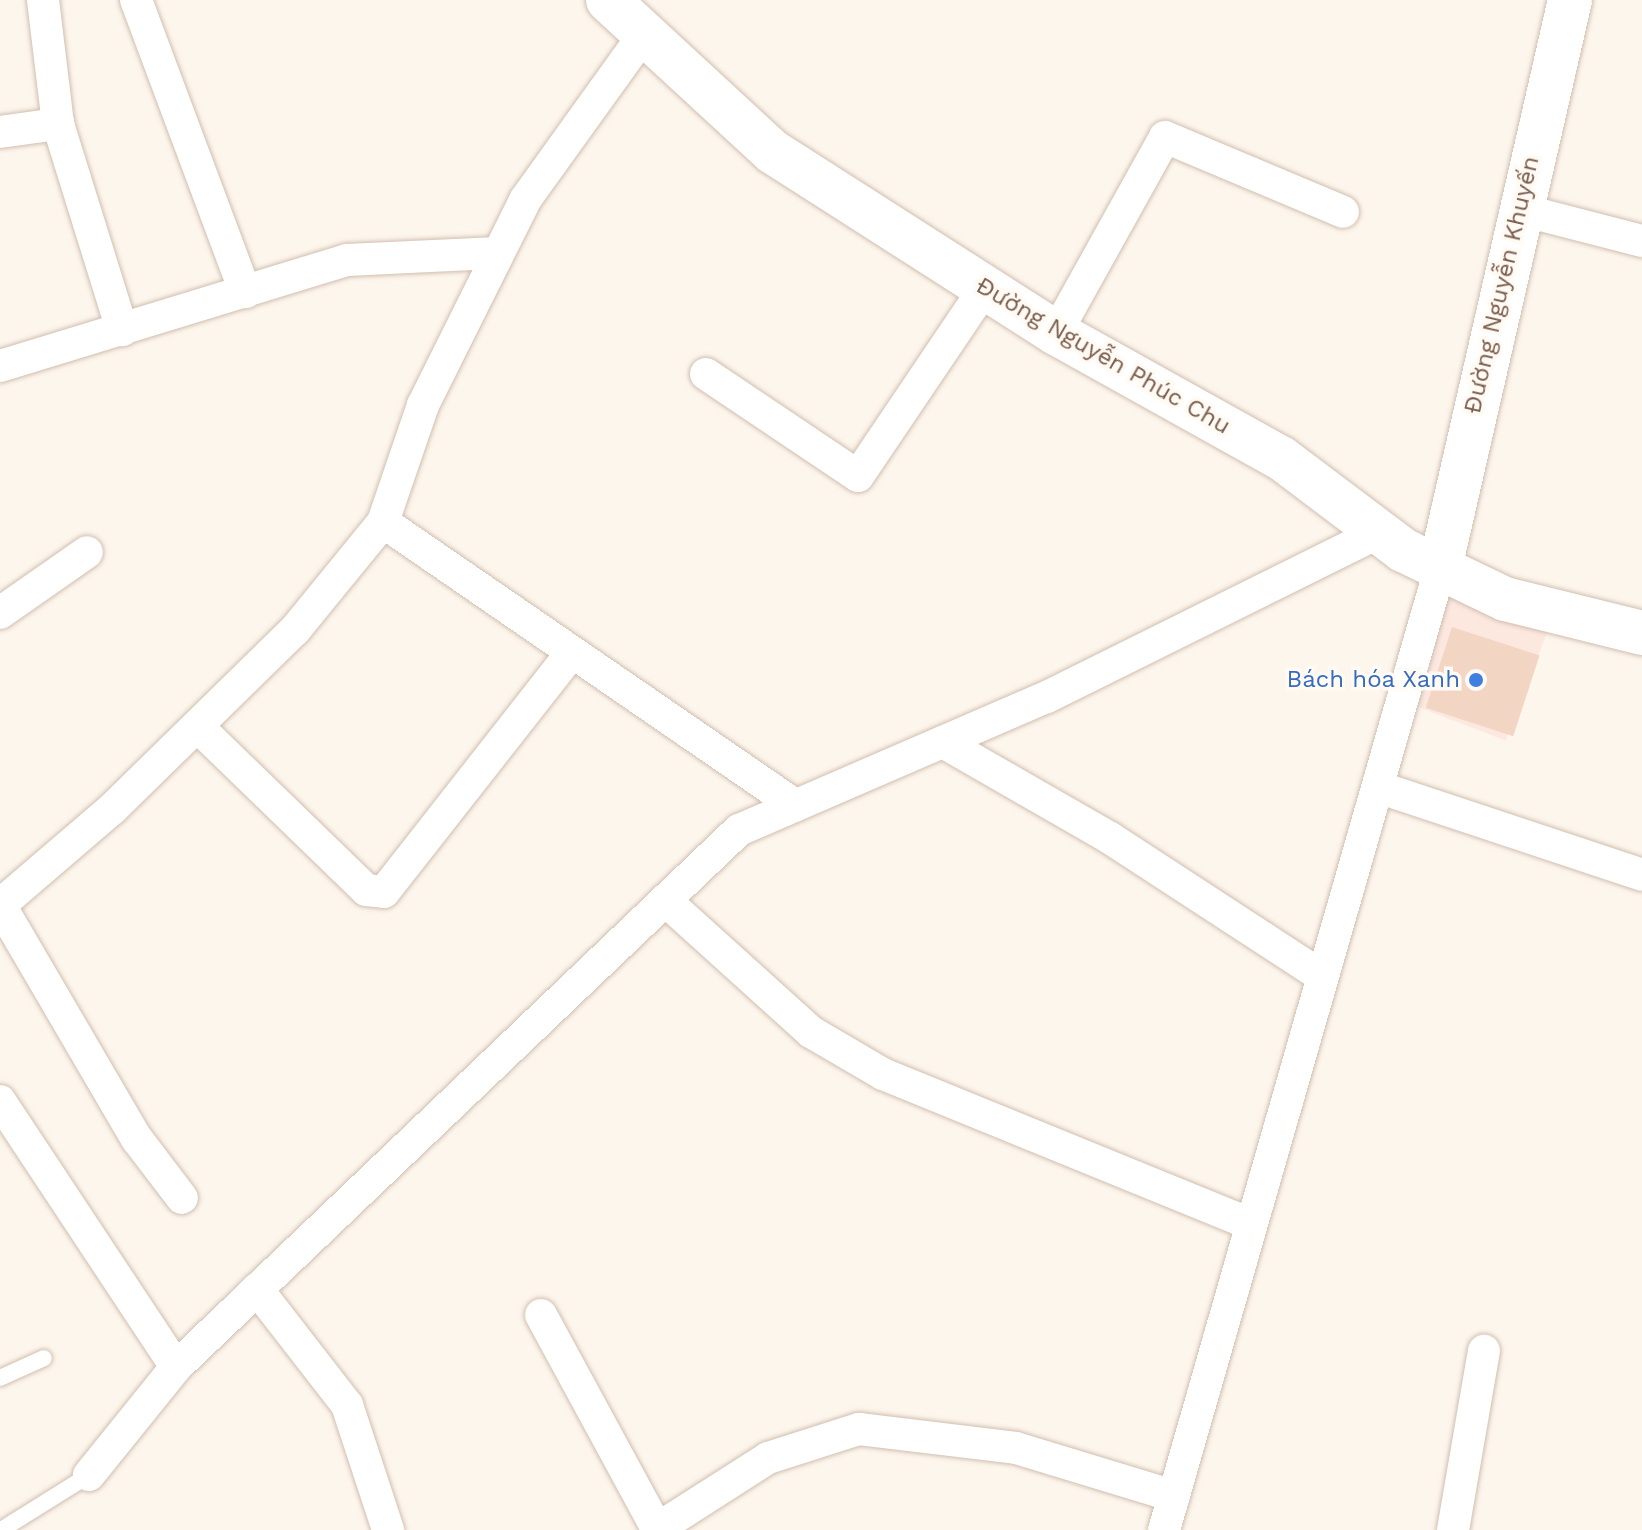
<!DOCTYPE html>
<html>
<head>
<meta charset="utf-8">
<style>
  body { margin:0 }
  #map { position:relative; width:1642px; height:1530px; overflow:hidden; background:#fdf6ec; font-family:"Work Sans",sans-serif }
  div>[style] { position:absolute }
  .commercial>* { inset:0; background:#fde8e0; transform-origin:0 0 }
  .building>* { inset:0; background:#f3d5c3; transform-origin:0 0 }
  .roads { filter:drop-shadow(0 0 2px #d1beb0) drop-shadow(0 0 2px #d1beb0) }
  .lane>* { height:16px; margin:-8px; padding:0 8px; transform-origin:8px; border-radius:8px; background:#fff }
  .street>* { height:32px; margin:-16px; padding:0 16px; transform-origin:16px; border-radius:16px; background:#fff }
  .secondary>* { height:44px; margin:-22px; padding:0 22px; transform-origin:22px; border-radius:22px; background:#fff }
  .dots>* { width:22px; height:22px; translate:-50% -50%; box-sizing:border-box; border:4px solid #fffaf3; border-radius:50% }
  span { translate:-50% -50%; white-space:nowrap; text-align:center; line-height:1.15; -webkit-text-stroke:7px #fffaf3; paint-order:stroke }
  .street-label { font-size:24px; color:#7a5c4d }
  .shop-label { font-size:24px; color:#366cbe }
  .right { translate:-100% -50%; text-align:right }
</style>
</head>
<body>
<div id="map">
  <div class="commercial">
    <div style="left:1448px;top:592px;width:107px;height:118px;rotate:21deg"></div>
  </div>
  <div class="building">
    <div style="left:1452px;top:627px;width:92px;height:85px;rotate:18deg"></div>
  </div>
  <div class="roads">
    <div class="lane">
      <div style="left:0;top:1378px;width:48px;rotate:-24.4deg"></div>
      <div style="left:1px;top:1530px;width:104px;rotate:-32deg"></div>
    </div>
    <div class="street">
      <div style="left:43px;top:0;width:125px;rotate:83.1deg"></div>
      <div style="left:58px;top:124px;width:216px;rotate:72.7deg"></div>
      <div style="left:136px;top:0;width:312px;rotate:69.5deg"></div>
      <div style="left:0;top:132px;width:59px;rotate:-7.9deg"></div>
      <div style="left:1518px;top:209px;width:128px;rotate:14.5deg"></div>
      <div style="left:1056px;top:333px;width:224px;rotate:-60.9deg"></div>
      <div style="left:1165px;top:137px;width:193px;rotate:22.8deg"></div>
      <div style="left:0;top:366px;width:363px;rotate:-17deg"></div>
      <div style="left:347px;top:260px;width:151px;rotate:-2.7deg"></div>
      <div style="left:706px;top:374px;width:183px;rotate:33.9deg"></div>
      <div style="left:858px;top:476px;width:225px;rotate:-56deg"></div>
      <div style="left:383px;top:522px;width:500px;rotate:34.5deg"></div>
      <div style="left:0;top:613px;width:106px;rotate:-35deg"></div>
      <div style="left:197px;top:726px;width:235px;rotate:44.1deg"></div>
      <div style="left:366px;top:890px;width:18px;rotate:6deg"></div>
      <div style="left:384px;top:892px;width:300px;rotate:-51.9deg"></div>
      <div style="left:943px;top:742px;width:193px;rotate:29.9deg"></div>
      <div style="left:1110px;top:838px;width:251px;rotate:33.1deg"></div>
      <div style="left:1378px;top:787px;width:278px;rotate:18.4deg"></div>
      <div style="left:665px;top:900px;width:197px;rotate:42.1deg"></div>
      <div style="left:811px;top:1032px;width:83px;rotate:30.3deg"></div>
      <div style="left:883px;top:1074px;width:395px;rotate:22.2deg"></div>
      <div style="left:0;top:905px;width:148px;rotate:-40.6deg"></div>
      <div style="left:112px;top:809px;width:256px;rotate:-44.4deg"></div>
      <div style="left:295px;top:630px;width:139px;rotate:-50.8deg"></div>
      <div style="left:383px;top:522px;width:124px;rotate:-71.1deg"></div>
      <div style="left:423px;top:405px;width:229px;rotate:-63.5deg"></div>
      <div style="left:525px;top:200px;width:201px;rotate:-54.3deg"></div>
      <div style="left:0;top:905px;width:271px;rotate:59.7deg"></div>
      <div style="left:137px;top:1139px;width:74px;rotate:52.7deg"></div>
      <div style="left:0;top:1101px;width:319px;rotate:56.5deg"></div>
      <div style="left:257px;top:1289px;width:147px;rotate:52.2deg"></div>
      <div style="left:347px;top:1405px;width:132px;rotate:71.8deg"></div>
      <div style="left:541px;top:1315px;width:243px;rotate:61.5deg"></div>
      <div style="left:657px;top:1529px;width:132px;rotate:-32.6deg"></div>
      <div style="left:768px;top:1458px;width:96px;rotate:-17.7deg"></div>
      <div style="left:859px;top:1429px;width:158px;rotate:6.9deg"></div>
      <div style="left:1016px;top:1448px;width:165px;rotate:16.9deg"></div>
      <div style="left:89px;top:1475px;width:139px;rotate:-51.1deg"></div>
      <div style="left:176px;top:1367px;width:778px;rotate:-43.65deg"></div>
      <div style="left:739px;top:830px;width:335px;rotate:-23.4deg"></div>
      <div style="left:1047px;top:697px;width:369px;rotate:-26.4deg"></div>
      <div style="left:1164px;top:1530px;width:997px;rotate:-73.98deg"></div>
      <div style="left:1453px;top:1530px;width:182px;rotate:-80.2deg"></div>
    </div>
    <div class="secondary">
      <div style="left:608px;top:0;width:224px;rotate:42.7deg"></div>
      <div style="left:773px;top:152px;width:336px;rotate:32.6deg"></div>
      <div style="left:1056px;top:333px;width:257px;rotate:29.1deg"></div>
      <div style="left:1281px;top:458px;width:153px;rotate:37deg"></div>
      <div style="left:1403px;top:550px;width:113px;rotate:25.7deg"></div>
      <div style="left:1505px;top:599px;width:141px;rotate:13.9deg"></div>
      <div style="left:1439px;top:572px;width:587px;rotate:-77.1deg"></div>
    </div>
  </div>
  <div class="dots">
    <div style="left:1476px;top:680px;background:#3f7fe0"></div>
  </div>
  <div class="street-label">
    <span style="left:1502px;top:285px;rotate:-77deg">Đường Nguyễn Khuyến</span>
    <span style="left:1103px;top:356px;rotate:30deg">Đường Nguyễn Phúc Chu</span>
  </div>
  <div class="shop-label">
    <span class="right" style="left:1460px;top:680px">Bách hóa Xanh</span>
  </div>
</div>
</body>
</html>
